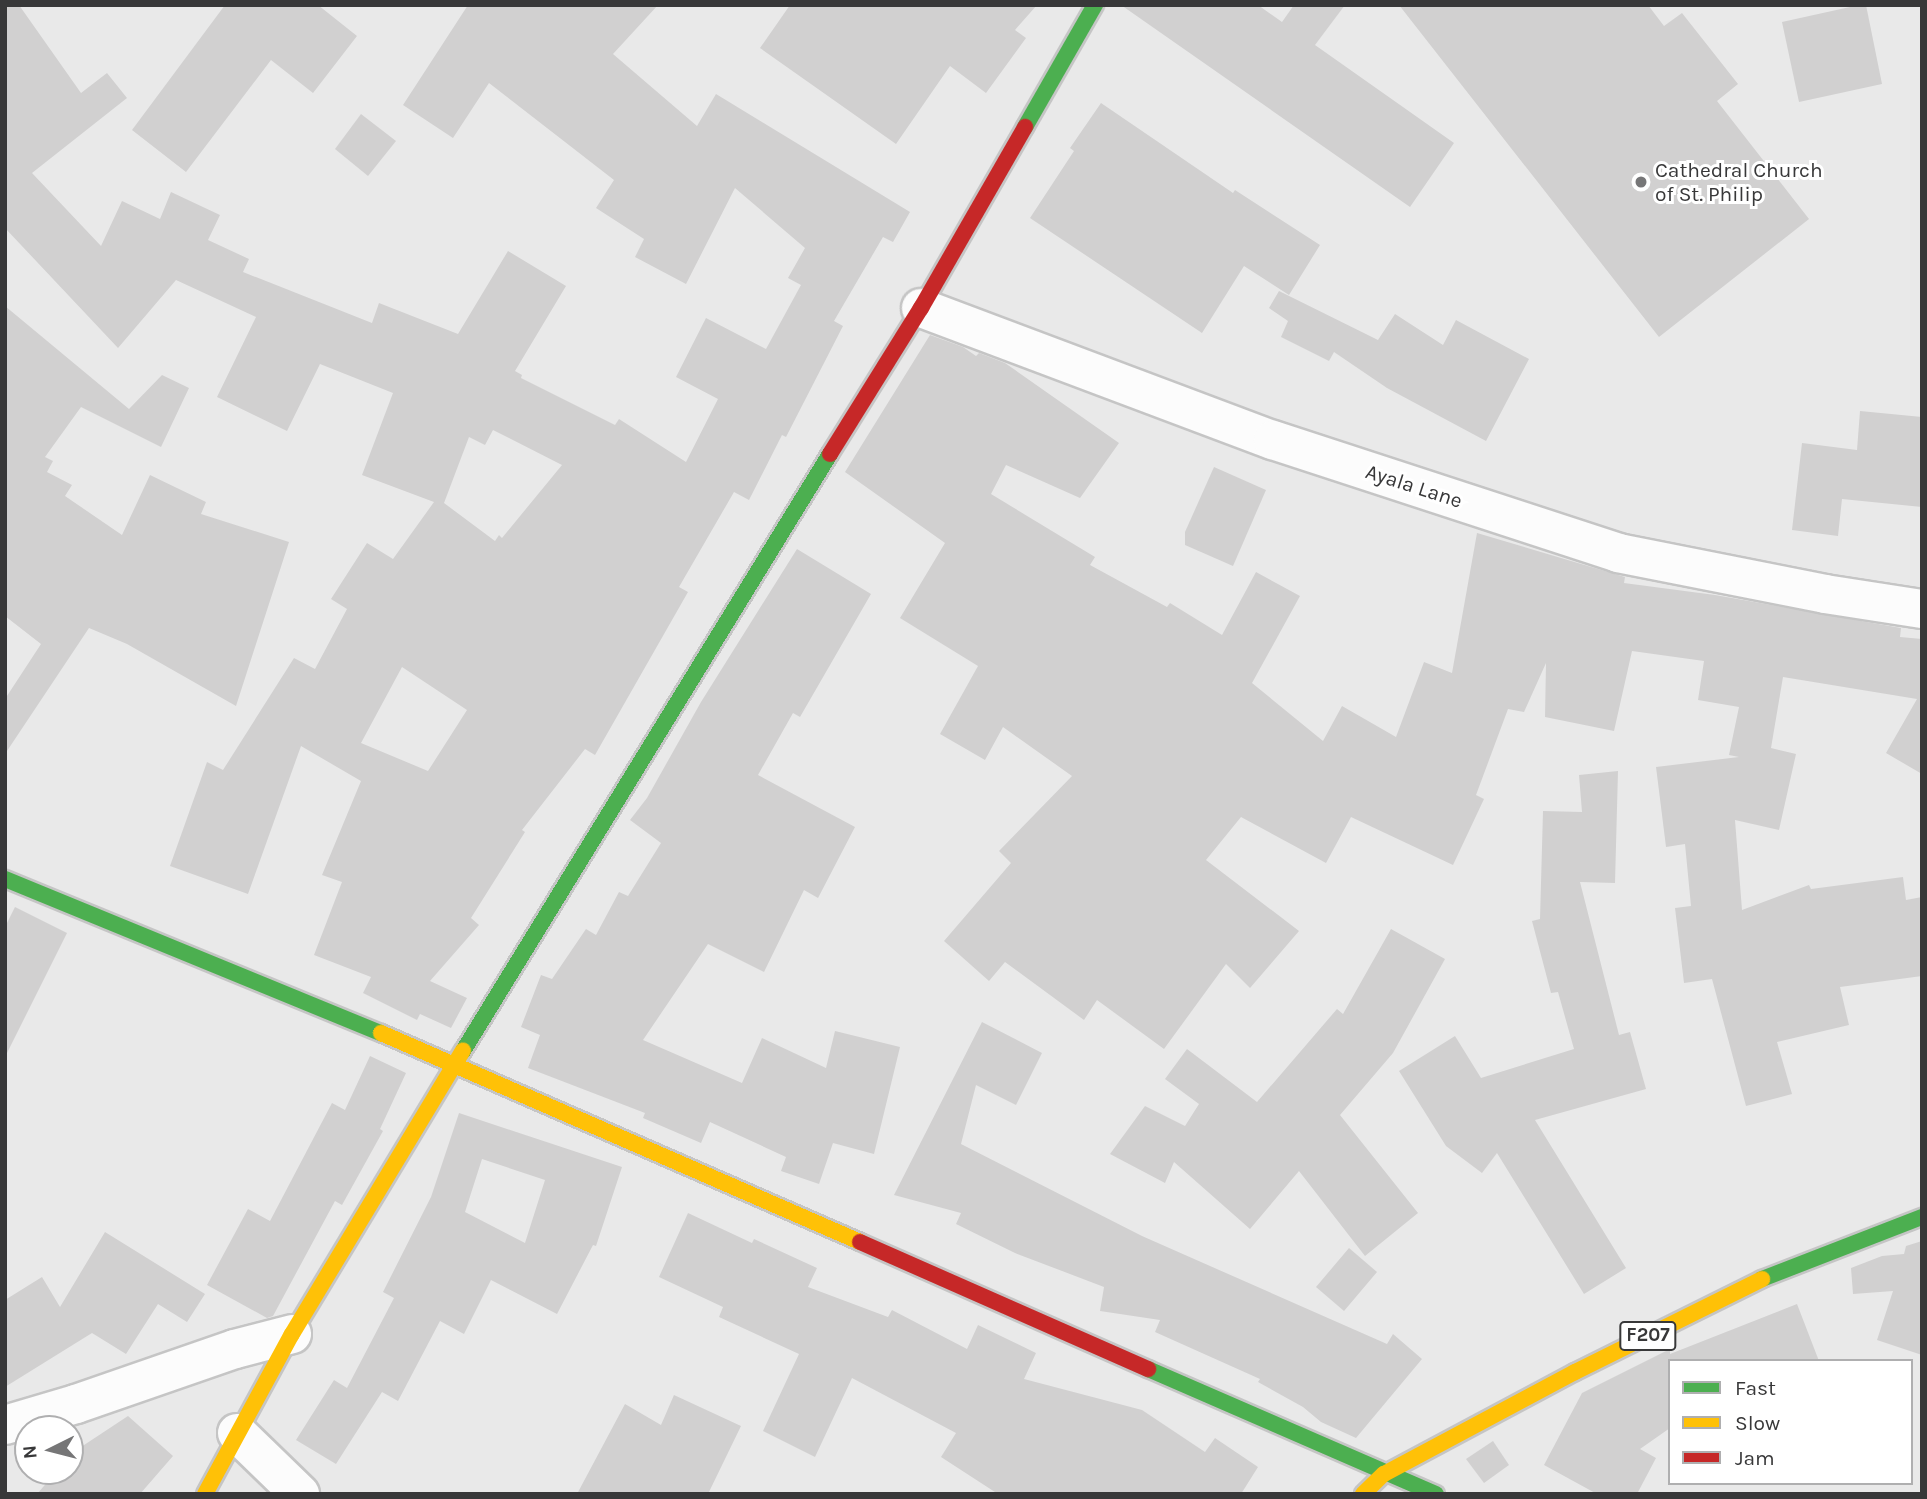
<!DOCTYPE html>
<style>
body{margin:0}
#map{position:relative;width:1927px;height:1499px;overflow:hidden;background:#e9e9e9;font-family:Karla,sans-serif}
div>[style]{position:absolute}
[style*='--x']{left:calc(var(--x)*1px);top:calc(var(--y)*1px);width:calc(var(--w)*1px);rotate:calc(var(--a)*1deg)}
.building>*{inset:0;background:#d1d0d0}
.roads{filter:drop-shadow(2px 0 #c5c5c5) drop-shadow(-2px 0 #c5c5c5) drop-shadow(0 2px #c5c5c5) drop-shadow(0 -2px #c5c5c5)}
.street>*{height:38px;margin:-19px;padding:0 19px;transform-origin:19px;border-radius:19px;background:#fcfcfc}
.fast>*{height:16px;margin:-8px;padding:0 8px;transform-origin:8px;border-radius:8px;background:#4caf50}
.slow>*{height:16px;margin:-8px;padding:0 8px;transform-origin:8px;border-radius:8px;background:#ffc107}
.jam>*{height:16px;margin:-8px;padding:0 8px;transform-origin:8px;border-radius:8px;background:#c62828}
.dots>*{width:19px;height:19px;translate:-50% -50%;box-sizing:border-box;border:4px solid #fff;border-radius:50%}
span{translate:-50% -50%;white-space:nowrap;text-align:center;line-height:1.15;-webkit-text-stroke:6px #fff;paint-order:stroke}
.shield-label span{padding:2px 5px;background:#fff;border:2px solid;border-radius:5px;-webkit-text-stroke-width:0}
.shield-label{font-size:19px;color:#383839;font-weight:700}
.poi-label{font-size:21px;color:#383839}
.left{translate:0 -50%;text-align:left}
.street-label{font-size:21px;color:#383839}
.frame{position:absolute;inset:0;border:7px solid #383839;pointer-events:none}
.legend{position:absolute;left:1668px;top:1359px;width:245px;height:126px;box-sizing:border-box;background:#fff;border:2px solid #afafb0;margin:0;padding:9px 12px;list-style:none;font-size:21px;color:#383839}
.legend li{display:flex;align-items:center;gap:14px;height:35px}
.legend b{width:35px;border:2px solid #afafb0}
.north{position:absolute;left:14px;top:1415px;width:70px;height:70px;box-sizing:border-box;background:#fff;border:2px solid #afafb0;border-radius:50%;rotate:264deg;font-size:19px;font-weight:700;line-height:28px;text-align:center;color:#383839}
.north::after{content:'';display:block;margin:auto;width:24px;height:32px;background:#767677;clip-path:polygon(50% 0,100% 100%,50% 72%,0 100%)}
</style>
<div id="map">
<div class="building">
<i style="clip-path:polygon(evenodd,5px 5px,19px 5px,81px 93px,107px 73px,127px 98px,32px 173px,101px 246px,122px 201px,160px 219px,171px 192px,220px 215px,208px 240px,249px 259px,243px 272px,372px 323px,379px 303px,458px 334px,508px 251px,566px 286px,515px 371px,522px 375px,521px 378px,615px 425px,619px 419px,686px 462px,718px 399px,676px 377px,706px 318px,766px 349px,801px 285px,788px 278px,805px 248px,735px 188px,686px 284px,635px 257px,644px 239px,596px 208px,614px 180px,489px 83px,453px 138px,403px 105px,468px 5px,658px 5px,613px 54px,697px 126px,716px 94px,910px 212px,893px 242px,883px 237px,834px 321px,843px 326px,786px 437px,782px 435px,749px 500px,734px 492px,679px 587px,688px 592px,595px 755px,585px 749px,522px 830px,525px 832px,471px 918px,479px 925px,430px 981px,467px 998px,451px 1028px,420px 1014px,417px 1020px,363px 993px,371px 977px,314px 955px,342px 882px,322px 875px,361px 781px,301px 746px,248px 894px,170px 866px,207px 762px,223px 770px,294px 658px,315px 669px,347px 609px,331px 599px,367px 543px,393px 559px,434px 502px,362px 475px,393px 393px,320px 364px,287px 431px,217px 397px,256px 317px,176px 280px,118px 348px,5px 228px,5px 5px,493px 430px,562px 465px,502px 538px,499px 535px,495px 541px,444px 503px,469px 437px,485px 445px,493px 430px,5px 5px,402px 667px,467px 710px,428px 771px,361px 743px,402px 667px)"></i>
<i style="clip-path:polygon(225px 5px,318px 5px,357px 36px,313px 93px,271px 60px,186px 172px,132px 130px)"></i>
<i style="clip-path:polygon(790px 5px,1037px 5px,1015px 30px,1026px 38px,986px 93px,950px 66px,896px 144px,760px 48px)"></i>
<i style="clip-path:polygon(1121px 5px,1258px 5px,1282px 22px,1294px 5px,1345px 5px,1315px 45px,1454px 143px,1410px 207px)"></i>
<i style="clip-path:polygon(1399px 5px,1648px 5px,1664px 26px,1682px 13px,1738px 84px,1717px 101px,1809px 219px,1659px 337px)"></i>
<i style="clip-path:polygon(1859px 5px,1866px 5px,1882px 84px,1799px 102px,1782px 22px)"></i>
<i style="clip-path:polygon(1101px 103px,1233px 193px,1235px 190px,1320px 245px,1289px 295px,1244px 266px,1202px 333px,1030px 218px,1074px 151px,1070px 148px)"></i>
<i style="clip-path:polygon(361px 114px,396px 141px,368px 176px,335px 149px)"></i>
<i style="clip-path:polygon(1279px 291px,1378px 340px,1395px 314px,1443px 345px,1456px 320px,1529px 359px,1486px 441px,1387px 388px,1334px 352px,1329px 361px,1281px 337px,1288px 321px,1269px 308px)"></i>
<i style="clip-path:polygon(5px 306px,129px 409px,162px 375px,189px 388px,161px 447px,81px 407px,45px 457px,53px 461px,47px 472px,72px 485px,65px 496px,122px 535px,150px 475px,206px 502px,201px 514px,289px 542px,236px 706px,127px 644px,89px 628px,5px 754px,5px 699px,41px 644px,5px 616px)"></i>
<i style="clip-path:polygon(930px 335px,963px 347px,976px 356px,979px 353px,1005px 363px,1119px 443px,1080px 498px,1006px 465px,991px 494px,1095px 557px,1090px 565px,1167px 607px,1170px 603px,1222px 635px,1256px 572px,1300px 596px,1252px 683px,1323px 741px,1342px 706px,1396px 737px,1424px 662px,1452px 673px,1477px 533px,1625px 577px,1624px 583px,1715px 595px,1901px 628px,1900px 637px,1922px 639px,1922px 774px,1886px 753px,1917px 699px,1783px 677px,1771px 748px,1796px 754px,1779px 830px,1735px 820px,1742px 910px,1809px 885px,1811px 889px,1903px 877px,1906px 900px,1922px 897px,1922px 976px,1840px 987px,1849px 1025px,1777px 1042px,1792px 1094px,1746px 1106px,1712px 979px,1684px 983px,1675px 908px,1691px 906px,1685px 844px,1666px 847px,1656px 767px,1739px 757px,1729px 755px,1739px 707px,1698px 700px,1704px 661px,1632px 651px,1614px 731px,1545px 717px,1546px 663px,1524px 712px,1508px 709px,1476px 795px,1484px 799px,1453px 865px,1351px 817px,1326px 863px,1241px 817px,1206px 860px,1299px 931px,1250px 988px,1226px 964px,1164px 1049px,1097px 1000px,1084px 1020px,1005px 962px,989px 981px,944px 941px,1011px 863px,999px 851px,1072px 776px,1003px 727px,985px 760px,940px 734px,978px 666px,900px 618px,945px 543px,845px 472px)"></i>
<i style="clip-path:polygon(1860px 411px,1922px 417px,1922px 507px,1842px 499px,1838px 536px,1792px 530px,1802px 443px,1857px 450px)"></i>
<i style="clip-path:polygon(1214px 467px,1266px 490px,1233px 566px,1185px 545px,1185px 532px)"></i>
<i style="clip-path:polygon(797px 549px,871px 594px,800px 717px,793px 713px,758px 775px,855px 827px,818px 898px,804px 890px,764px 972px,708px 944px,643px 1040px,742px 1083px,762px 1038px,826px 1068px,835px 1031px,900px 1047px,874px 1154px,833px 1143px,819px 1184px,781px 1171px,786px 1157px,710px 1122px,701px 1143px,643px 1118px,645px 1113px,528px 1068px,540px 1035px,521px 1027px,541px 975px,552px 979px,586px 929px,596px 935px,619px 892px,628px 896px,661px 843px,630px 820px,647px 798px,701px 702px)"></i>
<i style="clip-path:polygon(1618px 771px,1615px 883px,1580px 882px,1619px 1035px,1630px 1032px,1646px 1089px,1535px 1120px,1626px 1268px,1584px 1294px,1497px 1153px,1482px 1173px,1446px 1146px,1399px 1071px,1455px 1036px,1481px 1078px,1574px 1049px,1558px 992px,1551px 993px,1532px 921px,1540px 919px,1543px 811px,1582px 812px,1579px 775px)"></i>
<i style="clip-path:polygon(15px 907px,67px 933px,5px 1057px,5px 927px)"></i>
<i style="clip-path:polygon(1391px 929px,1445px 959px,1393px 1053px,1340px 1115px,1418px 1213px,1365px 1256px,1299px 1171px,1250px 1229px,1174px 1162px,1165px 1183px,1110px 1154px,1145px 1106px,1185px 1126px,1199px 1104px,1165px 1079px,1187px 1049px,1257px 1102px,1337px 1009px,1343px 1014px)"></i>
<i style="clip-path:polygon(982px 1022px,1042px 1053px,1016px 1105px,976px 1085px,961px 1144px,1142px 1236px,1387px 1344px,1393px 1334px,1422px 1359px,1356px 1438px,1321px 1422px,1303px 1407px,1258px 1382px,1260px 1379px,1155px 1332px,1160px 1320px,1100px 1311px,1104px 1287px,1015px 1253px,956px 1224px,961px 1213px,894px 1195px)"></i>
<i style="clip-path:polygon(370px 1056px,406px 1073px,380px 1129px,383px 1131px,342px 1205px,335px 1201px,273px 1316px,267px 1318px,207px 1285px,248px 1209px,270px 1221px,332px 1103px,345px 1110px)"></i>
<i style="clip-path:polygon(evenodd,459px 1113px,622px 1167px,596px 1246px,593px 1245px,557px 1314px,491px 1280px,464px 1334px,440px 1321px,398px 1401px,382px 1392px,336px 1464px,296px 1440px,334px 1380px,347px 1388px,394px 1298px,383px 1292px,431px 1197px,459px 1113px,482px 1159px,545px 1180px,525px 1243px,465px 1212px,482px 1159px)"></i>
<i style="clip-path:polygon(688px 1213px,752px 1243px,754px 1239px,817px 1268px,808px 1287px,888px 1317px,892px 1310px,967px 1349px,978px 1325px,1036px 1353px,1024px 1379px,1142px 1410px,1205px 1452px,1215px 1438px,1258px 1467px,1241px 1494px,998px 1494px,941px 1457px,956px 1433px,852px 1378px,815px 1457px,763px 1431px,799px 1354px,719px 1317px,723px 1307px,659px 1277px)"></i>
<i style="clip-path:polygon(105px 1232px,205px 1294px,187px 1322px,158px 1304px,126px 1354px,92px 1333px,5px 1387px,5px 1300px,42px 1277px,60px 1307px)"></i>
<i style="clip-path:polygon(1922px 1241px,1922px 1355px,1877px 1340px,1893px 1291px,1853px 1294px,1851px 1268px,1882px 1256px,1904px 1254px,1906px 1246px)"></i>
<i style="clip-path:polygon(1349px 1248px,1377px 1272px,1344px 1311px,1316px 1287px)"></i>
<i style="clip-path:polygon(1797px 1304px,1819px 1361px,1670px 1361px,1670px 1428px,1640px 1449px,1656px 1458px,1637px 1494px,1597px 1494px,1544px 1465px,1582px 1393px,1670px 1349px,1670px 1354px)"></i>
<i style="clip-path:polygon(674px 1395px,741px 1426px,708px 1494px,577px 1494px,625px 1404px,661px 1425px)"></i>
<i style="clip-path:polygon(128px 1416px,173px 1456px,140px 1494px,37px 1494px,57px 1471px,70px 1471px,70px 1457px,75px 1451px)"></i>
<i style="clip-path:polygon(1493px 1441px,1509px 1465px,1484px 1483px,1466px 1459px)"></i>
</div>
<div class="roads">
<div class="street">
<i style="--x:921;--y:308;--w:376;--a:20.6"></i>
<i style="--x:1273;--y:440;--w:363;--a:18.1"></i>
<i style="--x:1618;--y:553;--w:211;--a:11.2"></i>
<i style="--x:1825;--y:594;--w:98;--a:8.8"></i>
<i style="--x:5;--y:1425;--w:74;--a:-16.5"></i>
<i style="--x:76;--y:1404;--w:168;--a:-19.1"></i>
<i style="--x:235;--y:1349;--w:59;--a:-14.7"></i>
<i style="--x:237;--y:1433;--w:88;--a:44.1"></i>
</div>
<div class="fast">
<i style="--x:1025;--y:127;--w:141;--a:-60.2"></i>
<i style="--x:5;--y:879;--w:406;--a:22.3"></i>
<i style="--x:463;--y:1051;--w:701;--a:-58.42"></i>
<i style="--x:1762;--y:1279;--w:172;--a:-21.2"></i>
<i style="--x:1148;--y:1369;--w:314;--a:23.5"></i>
</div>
<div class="slow">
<i style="--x:381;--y:1033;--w:523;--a:23.57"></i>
<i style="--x:205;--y:1494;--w:182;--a:-61.5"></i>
<i style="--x:292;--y:1334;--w:331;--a:-58.9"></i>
<i style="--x:1363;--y:1494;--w:29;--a:-44"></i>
<i style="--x:1384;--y:1474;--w:217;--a:-28.1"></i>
<i style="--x:1575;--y:1372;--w:209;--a:-26.4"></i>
</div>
<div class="jam">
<i style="--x:830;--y:454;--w:172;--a:-58.1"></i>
<i style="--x:921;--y:308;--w:209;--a:-60.1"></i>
<i style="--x:860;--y:1242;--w:315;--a:23.8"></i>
</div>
</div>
<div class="dots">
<i style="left:1641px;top:182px;background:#767677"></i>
</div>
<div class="shield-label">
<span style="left:1648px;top:1336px">F207</span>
</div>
<div class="poi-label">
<span class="left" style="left:1655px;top:182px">Cathedral Church<br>of St. Philip</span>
</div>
<div class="street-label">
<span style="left:1414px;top:486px;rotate:18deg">Ayala Lane</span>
</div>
<div class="frame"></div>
<ul class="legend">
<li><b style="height:9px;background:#4caf50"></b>Fast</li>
<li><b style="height:9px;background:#ffc107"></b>Slow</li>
<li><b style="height:9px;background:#c62828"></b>Jam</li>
</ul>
<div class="north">N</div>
</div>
